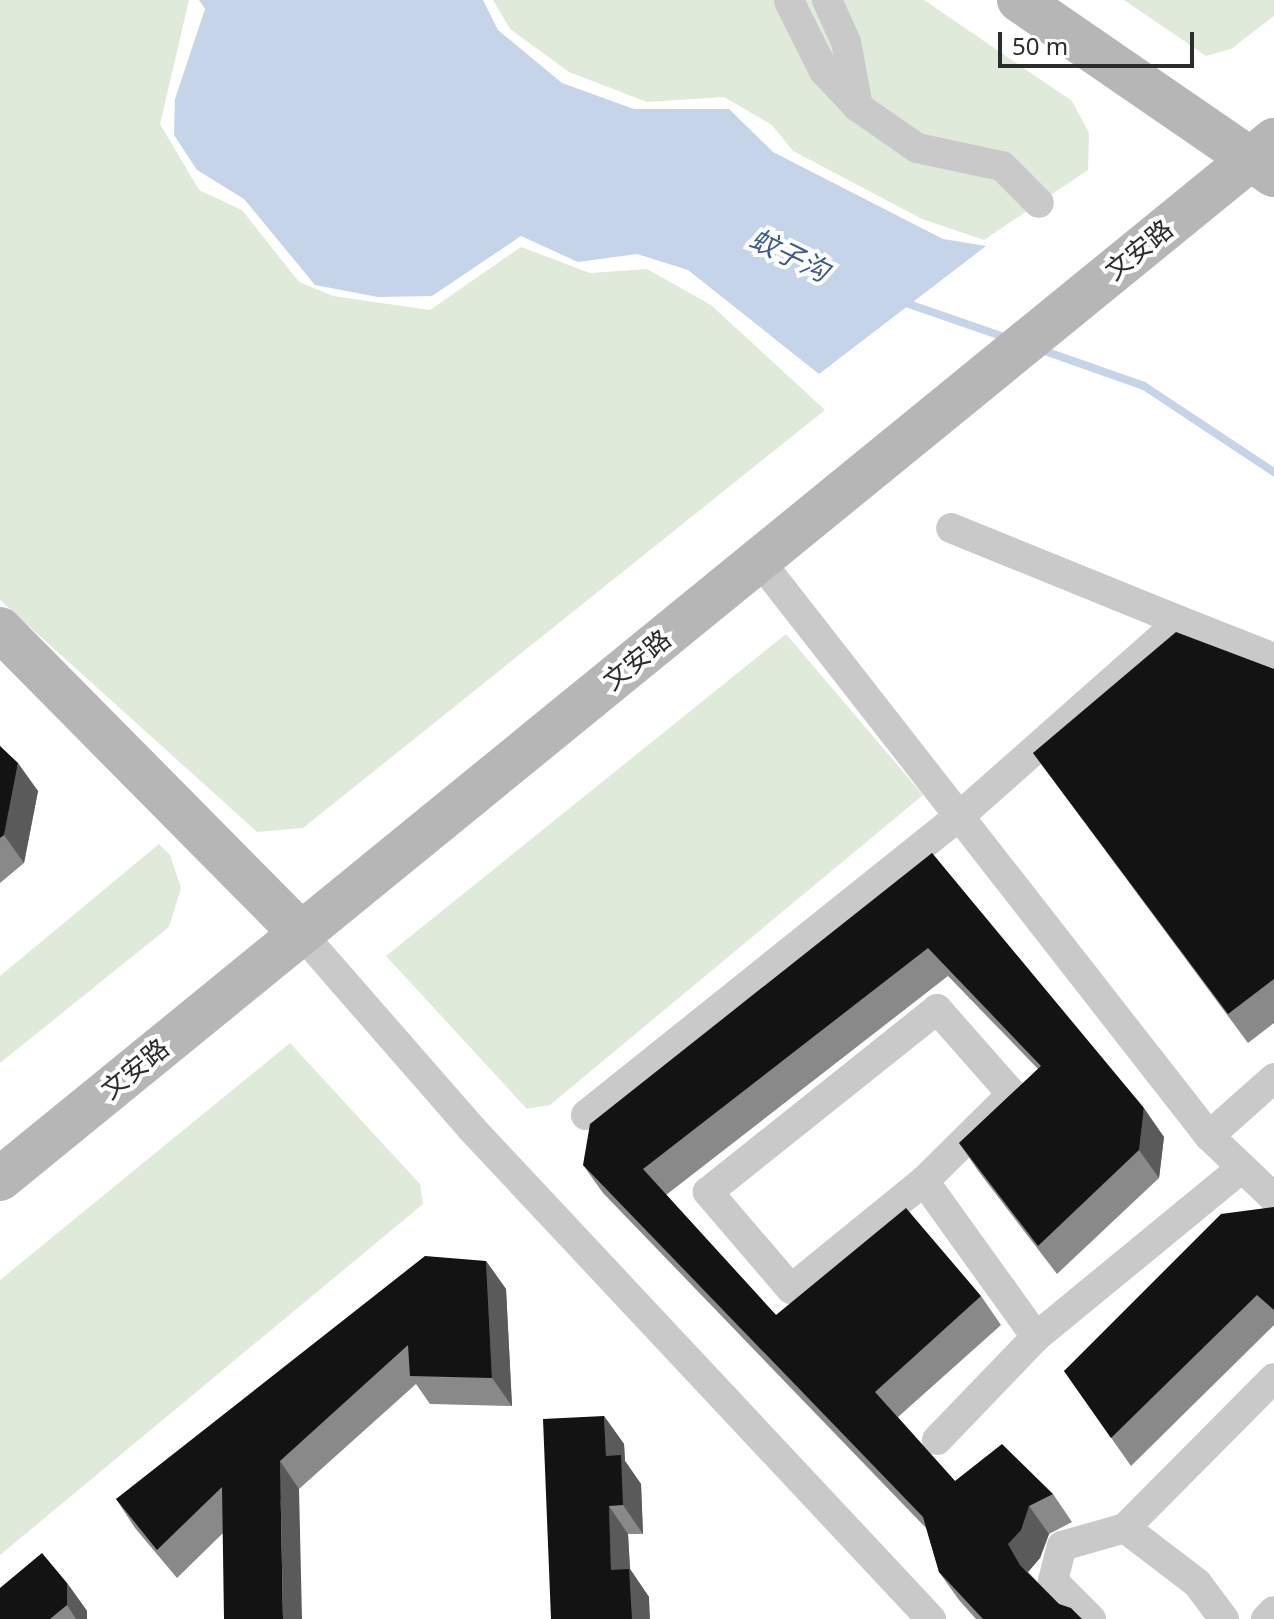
<!DOCTYPE html>
<meta charset="utf-8">
<style>
body{margin:0}
#map{position:relative;width:1274px;height:1619px;overflow:hidden;background:#fff;font-family:"Noto Sans","Noto Sans SC",sans-serif}
div>[style]{position:absolute}
[style*='--x']{left:calc(var(--x)*1px);top:calc(var(--y)*1px);width:calc(var(--w)*1px);rotate:calc(var(--a)*1deg)}
.green>*{inset:0;background:#dfeada}
.water>*{inset:0;background:#c6d4e9}
.stream>*{height:8px;margin:-4px;padding:0 4px;transform-origin:4px;border-radius:4px;background:#c6d4e9}
.street>*{height:30px;margin:-15px;padding:0 15px;transform-origin:15px;border-radius:15px;background:#c9c9c9}
.secondary>*{height:44px;margin:-22px;padding:0 22px;transform-origin:22px;border-radius:22px;background:#b6b6b6}
.wall>*{inset:0;background:#898989}
.shaded-wall>*{inset:0;background:#5a5a5a}
.building>*{inset:0;background:#131313}
span{translate:-50% -50%;white-space:nowrap;text-align:center;line-height:1.15;-webkit-text-stroke:8px #fff;paint-order:stroke}
.street-label{font-size:26px;color:#2c2c2c}
.water-label{font-size:28px;color:#3e5d8b;font-style:italic}
.scale{position:absolute;left:998px;top:32px;width:196px;height:36px;box-sizing:border-box;border:4px solid #2c2c2c;border-top:0;padding-left:10px;font-size:24px;line-height:28px;white-space:nowrap;color:#2c2c2c;-webkit-text-stroke:6px #fff;paint-order:stroke}
</style>
<div id="map">
<div class="green">
<i style="clip-path:polygon(0 0,189px 0,160px 124px,199px 190px,242px 210px,299px 282px,333px 296px,430px 310px,521px 247px,590px 273px,647px 269px,711px 305px,825px 410px,303px 828px,257px 832px,0 600px)"></i>
<i style="clip-path:polygon(493px 0,924px 0,1072px 101px,1089px 133px,1088px 170px,984px 240px,922px 219px,793px 151px,772px 125px,724px 97px,647px 102px,569px 72px,510px 29px)"></i>
<i style="clip-path:polygon(1124px 0,1274px 0,1274px 16px,1231px 49px,1206px 56px)"></i>
<i style="clip-path:polygon(786px 634px,923px 795px,550px 1105px,527px 1109px,386px 956px)"></i>
<i style="clip-path:polygon(159px 844px,170px 855px,181px 888px,169px 927px,0 1063px,0 976px)"></i>
<i style="clip-path:polygon(290px 1043px,420px 1184px,423px 1204px,0 1555px,0 1280px)"></i>
</div>
<div class="water">
<i style="clip-path:polygon(199px 0,483px 0,498px 30px,562px 83px,634px 109px,729px 109px,773px 152px,943px 239px,986px 246px,819px 374px,688px 270px,637px 254px,578px 262px,521px 236px,432px 296px,378px 297px,315px 285px,244px 199px,197px 170px,174px 135px,175px 99px,205px 9px)"></i>
</div>
<div class="stream">
<i style="--x:903;--y:302;--w:110;--a:19.1"></i>
<i style="--x:1039;--y:349;--w:111;--a:19.4"></i>
<i style="--x:1144;--y:386;--w:156;--a:33.5"></i>
</div>
<div class="street">
<i style="--x:827;--y:0;--w:46;--a:65.7"></i>
<i style="--x:846;--y:42;--w:66;--a:79.5"></i>
<i style="--x:858;--y:107;--w:72;--a:34.8"></i>
<i style="--x:917;--y:148;--w:87;--a:12"></i>
<i style="--x:1002;--y:166;--w:52;--a:45"></i>
<i style="--x:789;--y:1;--w:78;--a:63.4"></i>
<i style="--x:824;--y:71;--w:50;--a:46.6"></i>
<i style="--x:759;--y:560;--w:731;--a:52"></i>
<i style="--x:1209;--y:1136;--w:90;--a:43.6"></i>
<i style="--x:1180;--y:621;--w:101;--a:21.5"></i>
<i style="--x:301;--y:933;--w:259;--a:48.9"></i>
<i style="--x:471;--y:1128;--w:673;--a:46.87"></i>
<i style="--x:586;--y:1115;--w:482;--a:-38.7"></i>
<i style="--x:962;--y:814;--w:291;--a:-41.5"></i>
<i style="--x:1180;--y:621;--w:247;--a:-157.9"></i>
<i style="--x:1209;--y:1136;--w:87;--a:-41.7"></i>
<i style="--x:924;--y:1181;--w:171;--a:140.9"></i>
<i style="--x:791;--y:1289;--w:128;--a:-130.6"></i>
<i style="--x:708;--y:1192;--w:293;--a:-38.6"></i>
<i style="--x:937;--y:1009;--w:113;--a:48.6"></i>
<i style="--x:1012;--y:1094;--w:124;--a:135.3"></i>
<i style="--x:924;--y:1181;--w:192;--a:54.3"></i>
<i style="--x:1036;--y:1337;--w:266;--a:-39.4"></i>
<i style="--x:937;--y:1440;--w:143;--a:-46.1"></i>
<i style="--x:1091;--y:1619;--w:54;--a:-135"></i>
<i style="--x:1053;--y:1581;--w:36;--a:-76"></i>
<i style="--x:1062;--y:1546;--w:66;--a:-15.9"></i>
<i style="--x:1224;--y:1619;--w:45;--a:-126.9"></i>
<i style="--x:1197;--y:1583;--w:91;--a:-142.6"></i>
<i style="--x:1125;--y:1528;--w:211;--a:-45.2"></i>
<i style="--x:1266;--y:1619;--w:11;--a:-45"></i>
</div>
<div class="secondary">
<i style="--x:1019;--y:0;--w:309;--a:34.5"></i>
<i style="--x:0;--y:629;--w:428;--a:45.3"></i>
<i style="--x:0;--y:1179;--w:1644;--a:-39.2"></i>
</div>
<div class="wall">
<i style="clip-path:polygon(1274px 669px,1274px 1023px,1248px 1043px,1033px 753px)"></i>
<i style="clip-path:polygon(0 746px,38px 791px,24px 863px,0 883px)"></i>
<i style="clip-path:polygon(932px 853px,1164px 1137px,1159px 1178px,1057px 1274px,979px 1172px,959px 1143px,1038px 1069px,948px 976px,666px 1195px,776px 1315px,981px 1296px,1001px 1325px,898px 1417px,955px 1481px,1053px 1494px,1072px 1522px,1049px 1534px,1040px 1558px,1028px 1572px,1059px 1604px,1082px 1619px,976px 1619px,959px 1600px,939px 1572px,926px 1528px,603px 1193px,583px 1165px)"></i>
<i style="clip-path:polygon(1274px 1208px,1274px 1325px,1131px 1466px,1064px 1371px)"></i>
<i style="clip-path:polygon(486px 1261px,506px 1289px,512px 1406px,430px 1404px,416px 1384px,299px 1489px,222px 1534px,177px 1578px,135px 1528px,116px 1499px)"></i>
<i style="clip-path:polygon(604px 1416px,624px 1444px,625px 1461px,641px 1484px,643px 1534px,628px 1534px,630px 1569px,649px 1597px,551px 1619px)"></i>
<i style="clip-path:polygon(67px 1583px,87px 1611px,87px 1619px,0 1619px)"></i>
</div>
<div class="shaded-wall">
<i style="clip-path:polygon(18px 763px,38px 791px,24px 863px,4px 835px)"></i>
<i style="clip-path:polygon(1144px 1108px,1164px 1137px,1159px 1178px,1139px 1150px)"></i>
<i style="clip-path:polygon(486px 1261px,506px 1289px,512px 1406px,492px 1378px)"></i>
<i style="clip-path:polygon(604px 1416px,624px 1444px,625px 1461px,641px 1484px,643px 1534px,623px 1505px,606px 1456px)"></i>
<i style="clip-path:polygon(280px 1461px,299px 1489px,302px 1619px,283px 1619px)"></i>
<i style="clip-path:polygon(609px 1506px,628px 1534px,630px 1569px,649px 1597px,650px 1619px,632px 1619px,611px 1570px)"></i>
<i style="clip-path:polygon(1029px 1506px,1049px 1534px,1040px 1558px,1028px 1572px,1020px 1565px,1008px 1544px)"></i>
<i style="clip-path:polygon(67px 1583px,87px 1611px,87px 1619px,76px 1619px,67px 1605px)"></i>
</div>
<div class="building">
<i style="clip-path:polygon(1176px 632px,1274px 669px,1274px 979px,1228px 1014px,1033px 753px)"></i>
<i style="clip-path:polygon(0 746px,18px 763px,4px 835px,0 838px)"></i>
<i style="clip-path:polygon(932px 853px,1144px 1108px,1139px 1150px,1038px 1246px,959px 1143px,1041px 1066px,928px 948px,643px 1169px,776px 1315px,906px 1208px,981px 1296px,875px 1392px,955px 1481px,1002px 1444px,1053px 1494px,1029px 1506px,1021px 1530px,1008px 1544px,1020px 1565px,1059px 1604px,1071px 1608px,1082px 1619px,983px 1619px,939px 1572px,923px 1517px,583px 1165px,590px 1124px)"></i>
<i style="clip-path:polygon(1274px 1207px,1274px 1310px,1257px 1295px,1111px 1438px,1064px 1371px,1221px 1214px)"></i>
<i style="clip-path:polygon(425px 1256px,486px 1261px,492px 1378px,410px 1376px,408px 1345px,280px 1461px,283px 1619px,224px 1619px,222px 1487px,157px 1550px,116px 1499px)"></i>
<i style="clip-path:polygon(604px 1416px,606px 1456px,621px 1455px,623px 1505px,609px 1506px,611px 1570px,629px 1569px,632px 1619px,551px 1619px,543px 1419px)"></i>
<i style="clip-path:polygon(42px 1553px,67px 1583px,67px 1605px,50px 1619px,0 1619px,0 1588px)"></i>
</div>
<div class="street-label">
<span style="left:1139px;top:250px;rotate:-39deg">文安路</span>
<span style="left:637px;top:660px;rotate:-39deg">文安路</span>
<span style="left:135px;top:1069px;rotate:-39deg">文安路</span>
</div>
<div class="water-label">
<span style="left:790px;top:254px;rotate:26deg">蚊子沟</span>
</div>
<div class="scale">50 m</div>
</div>
